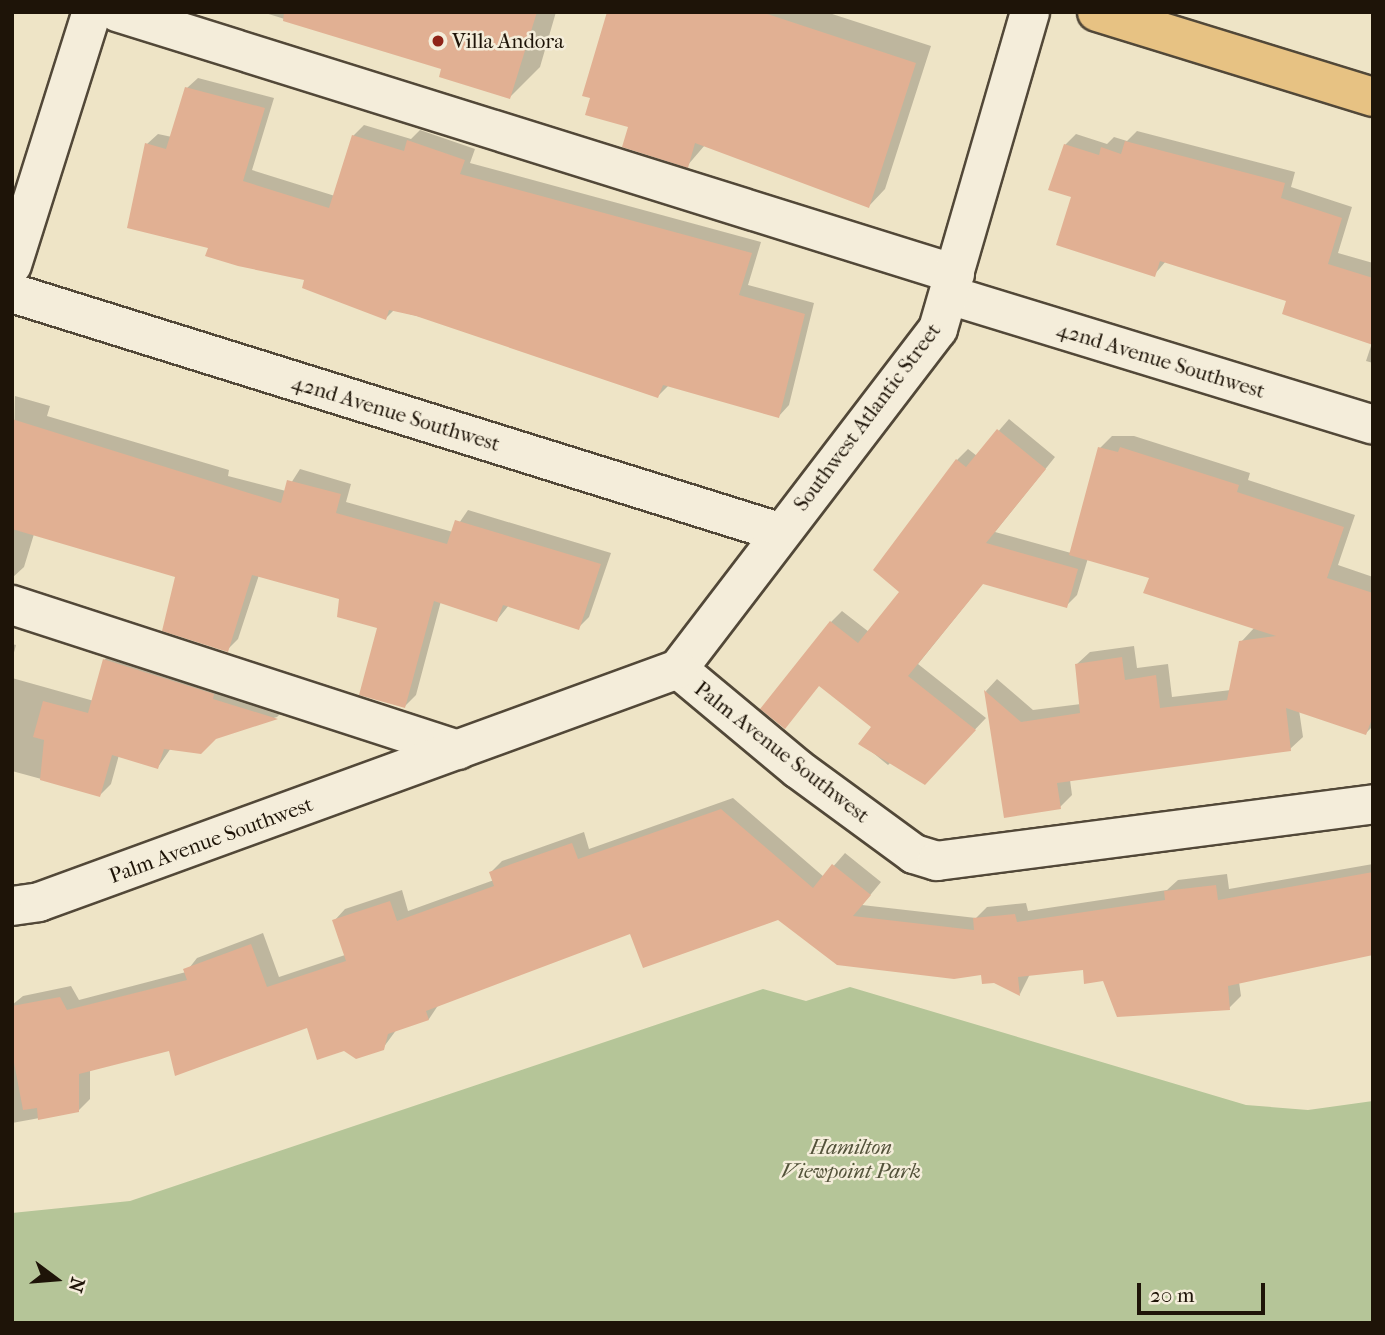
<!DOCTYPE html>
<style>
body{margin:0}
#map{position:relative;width:1385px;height:1335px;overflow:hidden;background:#eee4c6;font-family:"IM FELL French Canon",serif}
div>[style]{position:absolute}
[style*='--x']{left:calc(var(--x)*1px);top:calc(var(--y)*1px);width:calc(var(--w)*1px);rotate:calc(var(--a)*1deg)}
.green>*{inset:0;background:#b5c598}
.shadow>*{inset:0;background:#0003}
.building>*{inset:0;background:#e1b093}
.roads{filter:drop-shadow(2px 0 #524838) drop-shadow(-2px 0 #524838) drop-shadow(0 2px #524838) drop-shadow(0 -2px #524838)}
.minor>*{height:38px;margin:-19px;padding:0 19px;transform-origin:19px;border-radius:19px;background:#f4edda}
.major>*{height:38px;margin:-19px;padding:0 19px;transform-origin:19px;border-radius:19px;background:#e7c283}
.dots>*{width:19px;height:19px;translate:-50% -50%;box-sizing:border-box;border:4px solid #f4edda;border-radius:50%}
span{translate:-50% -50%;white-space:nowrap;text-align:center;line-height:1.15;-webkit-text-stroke:5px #f4edda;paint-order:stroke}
.poi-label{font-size:21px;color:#1e1408}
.left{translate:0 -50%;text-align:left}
.street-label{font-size:21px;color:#1e1408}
.park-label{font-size:21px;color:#53523a;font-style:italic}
.frame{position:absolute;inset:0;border:14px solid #1e1408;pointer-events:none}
.north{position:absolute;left:21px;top:1244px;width:70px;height:70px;-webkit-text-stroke:5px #f4edda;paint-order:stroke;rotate:106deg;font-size:19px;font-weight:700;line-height:28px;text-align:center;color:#1e1408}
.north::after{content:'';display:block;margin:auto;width:24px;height:32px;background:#1e1408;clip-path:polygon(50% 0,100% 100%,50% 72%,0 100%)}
.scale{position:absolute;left:1137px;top:1283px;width:128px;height:32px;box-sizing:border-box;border:4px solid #1e1408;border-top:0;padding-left:9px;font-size:21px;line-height:24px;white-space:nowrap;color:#1e1408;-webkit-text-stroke:5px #f4edda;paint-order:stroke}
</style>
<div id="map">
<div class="green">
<i style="clip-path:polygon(850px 987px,1246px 1105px,1308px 1110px,1373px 1101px,1373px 1323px,12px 1323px,12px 1213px,130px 1201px,763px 989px,806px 1001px)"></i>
</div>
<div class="shadow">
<i style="clip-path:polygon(262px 12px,556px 12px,540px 67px,510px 97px,443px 68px)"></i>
<i style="clip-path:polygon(608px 12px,826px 12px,931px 46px,885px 189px,869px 206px,705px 145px,687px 166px,630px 126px)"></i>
<i style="clip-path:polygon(198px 78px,274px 98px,252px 170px,335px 196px,353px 136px,364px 125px,411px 139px,420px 130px,475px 149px,470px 163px,761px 242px,748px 285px,814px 303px,789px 405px,779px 416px,669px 385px,658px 396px,494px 336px,394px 310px,386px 318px,306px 279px,210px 247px,147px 144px,158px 134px,172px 137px,187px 88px)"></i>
<i style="clip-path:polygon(1137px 131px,1295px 172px,1291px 187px,1352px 207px,1338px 253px,1373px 263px,1373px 363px,1366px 361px,1372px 343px,1288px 300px,1166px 261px,1154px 275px,1073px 196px,1065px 145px,1076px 134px,1107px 144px,1114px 137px,1127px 141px)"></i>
<i style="clip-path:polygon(15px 396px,50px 406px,47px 416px,229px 470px,228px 476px,286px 491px,300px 469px,351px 484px,346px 502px,453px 532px,468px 510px,611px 553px,589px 617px,578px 628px,509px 605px,497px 620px,441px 601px,416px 695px,405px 706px,379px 627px,341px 597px,259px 575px,238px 639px,227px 650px,177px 576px,34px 534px,24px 567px,12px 578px)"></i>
<i style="clip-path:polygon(1009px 419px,1055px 457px,995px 532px,1071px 553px,1100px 448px,1112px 436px,1134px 436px,1250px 473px,1248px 480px,1355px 515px,1338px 565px,1373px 577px,1373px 726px,1366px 733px,1299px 710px,1303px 737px,1290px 749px,1070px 780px,1072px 795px,1060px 807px,1006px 816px,986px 691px,997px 679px,1033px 710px,1081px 704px,1077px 664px,1090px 652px,1134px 646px,1137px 668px,1168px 664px,1172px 697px,1231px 690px,1241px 642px,1255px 627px,1151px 576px,1088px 558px,1077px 595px,1066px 606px,984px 582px,918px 664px,986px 718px,925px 782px,895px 758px,888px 765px,861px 743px,874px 727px,820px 684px,784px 727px,831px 622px,842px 611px,869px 632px,902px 592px,957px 460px,968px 449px,977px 456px)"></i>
<i style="clip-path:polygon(12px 644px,16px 645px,12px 660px)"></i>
<i style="clip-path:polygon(116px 648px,287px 707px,277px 717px,171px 748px,158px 767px,119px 755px,111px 784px,100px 795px,12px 771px,12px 678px,94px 701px,105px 659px)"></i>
<i style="clip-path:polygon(733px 798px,824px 877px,845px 853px,881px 882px,862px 905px,976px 918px,987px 907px,1026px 903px,1028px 911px,1167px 890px,1178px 880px,1227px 874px,1229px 889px,1373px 864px,1373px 952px,1239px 982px,1241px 996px,1229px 1008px,1104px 979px,1084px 968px,1030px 974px,1020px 994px,983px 973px,779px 918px,631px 932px,439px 1004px,429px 1019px,397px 1029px,383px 1048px,308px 1026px,170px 1049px,90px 1069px,90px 1099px,78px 1111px,12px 1123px,12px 1005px,23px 996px,71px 986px,79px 1000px,186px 972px,197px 958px,263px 933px,279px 977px,345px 955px,334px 921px,345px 909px,402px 890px,408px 911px,494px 880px,491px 872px,502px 861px,584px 832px,589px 849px)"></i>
</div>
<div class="building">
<i style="clip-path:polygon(284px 12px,537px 12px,510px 99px,439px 77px,441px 69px,283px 21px)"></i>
<i style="clip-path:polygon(607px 12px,761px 12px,916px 63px,869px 208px,695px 143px,688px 168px,622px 147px,628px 127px,585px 115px,590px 98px,582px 96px)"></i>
<i style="clip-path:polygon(185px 87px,265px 108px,243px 181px,329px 208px,352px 135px,404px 151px,407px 140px,465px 160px,460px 174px,752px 253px,739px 295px,805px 314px,779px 418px,663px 385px,658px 398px,416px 316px,389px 310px,386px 320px,302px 288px,304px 280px,238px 266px,205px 256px,208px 248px,127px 228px,145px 143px,166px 149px)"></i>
<i style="clip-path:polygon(1125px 141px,1285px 183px,1281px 198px,1342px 218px,1328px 264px,1373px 278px,1373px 345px,1282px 314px,1286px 301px,1160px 261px,1155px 277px,1056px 245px,1071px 197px,1048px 190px,1064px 144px,1099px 155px,1101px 147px,1121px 154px)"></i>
<i style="clip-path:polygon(12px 419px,281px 503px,287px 480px,341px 494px,336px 513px,447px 544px,455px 520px,601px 564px,579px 630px,503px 605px,497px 622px,434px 601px,405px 708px,359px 695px,377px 628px,337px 617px,339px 599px,252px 575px,228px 652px,162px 631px,175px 577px,12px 529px)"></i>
<i style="clip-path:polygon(997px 429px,1046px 469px,986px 543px,1078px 569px,1067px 608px,983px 584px,908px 676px,976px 730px,925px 785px,858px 744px,871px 727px,819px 686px,785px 729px,760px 709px,830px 621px,858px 643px,899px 592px,873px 570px,956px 459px,966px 467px)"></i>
<i style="clip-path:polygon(1098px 447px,1118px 452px,1120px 447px,1239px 485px,1237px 492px,1344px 527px,1327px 578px,1373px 593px,1373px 716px,1366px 735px,1286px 708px,1291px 751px,1057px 783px,1061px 809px,1004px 818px,984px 690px,1021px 722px,1080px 713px,1075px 664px,1122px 657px,1125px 680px,1156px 675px,1160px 708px,1227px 700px,1239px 641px,1276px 636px,1143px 593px,1149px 578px,1069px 555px)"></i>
<i style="clip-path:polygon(103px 659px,214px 694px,213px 699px,278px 719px,216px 739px,201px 754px,164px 749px,158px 769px,112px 755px,100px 797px,40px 780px,44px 740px,33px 737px,43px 701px,88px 713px)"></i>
<i style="clip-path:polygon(721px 809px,813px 888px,832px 864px,871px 895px,853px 916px,974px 930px,973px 918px,1015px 914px,1017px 922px,1165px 900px,1164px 891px,1216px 885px,1218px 900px,1373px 872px,1373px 955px,1228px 986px,1230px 1010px,1117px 1017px,1103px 981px,1084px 984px,1083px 970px,1018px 977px,1020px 996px,994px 983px,982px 984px,981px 975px,954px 979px,837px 965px,778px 920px,643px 968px,630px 934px,426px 1011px,429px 1020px,388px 1034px,384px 1050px,356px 1059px,344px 1051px,317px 1060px,307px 1028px,175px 1076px,169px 1051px,79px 1074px,79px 1112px,38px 1120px,37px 1108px,23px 1110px,12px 1052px,12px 1006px,60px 997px,67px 1010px,187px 980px,183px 969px,251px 944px,267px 987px,346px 961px,332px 920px,390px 901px,397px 921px,494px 886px,489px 872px,572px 843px,578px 859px)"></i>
</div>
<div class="roads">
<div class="minor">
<i style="--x:117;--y:12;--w:878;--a:17.36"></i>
<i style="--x:12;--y:265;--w:265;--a:-72.5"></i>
<i style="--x:12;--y:293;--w:803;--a:17.31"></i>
<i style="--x:949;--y:295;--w:443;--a:17"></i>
<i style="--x:12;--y:605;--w:469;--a:18"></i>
<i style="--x:678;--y:669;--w:156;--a:39.8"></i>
<i style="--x:798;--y:769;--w:144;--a:36.2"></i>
<i style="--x:914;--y:854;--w:24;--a:17"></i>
<i style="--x:937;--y:861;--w:440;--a:-7.4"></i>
<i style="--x:678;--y:669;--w:428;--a:-52.6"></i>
<i style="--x:938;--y:329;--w:330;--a:-73.8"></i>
<i style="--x:12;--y:906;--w:27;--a:-8"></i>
<i style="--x:39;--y:902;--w:680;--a:-20.03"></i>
</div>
<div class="major">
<i style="--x:1097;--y:12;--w:289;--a:17.1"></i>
</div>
</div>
<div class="dots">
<i style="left:438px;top:41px;background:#8f2418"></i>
</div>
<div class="poi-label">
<span class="left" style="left:452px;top:41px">Villa Andora</span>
</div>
<div class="street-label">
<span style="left:1161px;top:360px;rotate:17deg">42nd Avenue Southwest</span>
<span style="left:396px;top:413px;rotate:17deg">42nd Avenue Southwest</span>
<span style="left:867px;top:417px;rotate:-53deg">Southwest Atlantic Street</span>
<span style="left:782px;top:752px;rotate:38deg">Palm Avenue Southwest</span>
<span style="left:211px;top:840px;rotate:-20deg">Palm Avenue Southwest</span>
</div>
<div class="park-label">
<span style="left:851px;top:1159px">Hamilton<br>Viewpoint Park</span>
</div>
<div class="frame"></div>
<div class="north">N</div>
<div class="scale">20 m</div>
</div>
